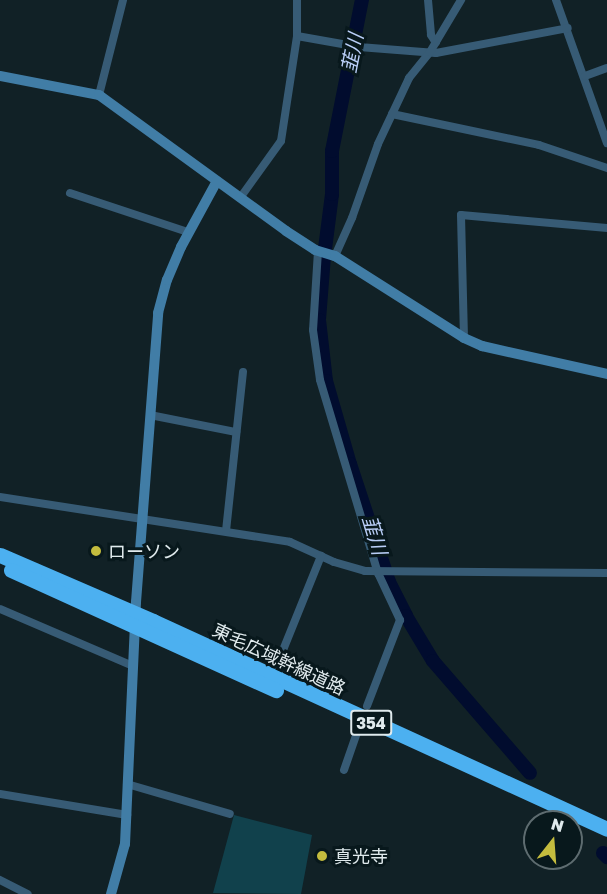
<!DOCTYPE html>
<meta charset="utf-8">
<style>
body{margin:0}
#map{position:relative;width:607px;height:894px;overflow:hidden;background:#112126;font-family:"Golos Text","Noto Sans JP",sans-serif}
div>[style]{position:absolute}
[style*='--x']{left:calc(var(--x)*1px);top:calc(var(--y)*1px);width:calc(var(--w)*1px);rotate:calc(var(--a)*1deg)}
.green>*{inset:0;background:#11414c}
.river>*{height:14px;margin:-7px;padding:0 7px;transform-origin:7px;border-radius:7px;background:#010c2e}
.street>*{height:8px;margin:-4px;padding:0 4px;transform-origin:4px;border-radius:4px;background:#375b75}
.secondary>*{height:10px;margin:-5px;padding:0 5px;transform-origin:5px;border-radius:5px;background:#417da6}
.highway>*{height:15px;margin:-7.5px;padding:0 7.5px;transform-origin:7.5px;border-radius:7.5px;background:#4cb0f0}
.dots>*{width:16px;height:16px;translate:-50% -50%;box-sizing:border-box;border:3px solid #08181c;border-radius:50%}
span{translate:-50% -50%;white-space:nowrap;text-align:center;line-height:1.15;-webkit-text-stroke:6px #08181c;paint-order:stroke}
.shield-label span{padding:2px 4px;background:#08181c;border:2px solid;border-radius:4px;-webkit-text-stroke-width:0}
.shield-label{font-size:16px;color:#e0eaed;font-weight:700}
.poi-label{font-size:18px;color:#e0eaed}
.left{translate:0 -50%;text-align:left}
.street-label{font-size:18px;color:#e0eaed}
.water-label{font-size:20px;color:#b9cef7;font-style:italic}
.north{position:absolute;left:523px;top:810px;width:60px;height:60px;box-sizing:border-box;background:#08181c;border:2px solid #5e6c70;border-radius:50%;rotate:17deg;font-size:16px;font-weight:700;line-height:24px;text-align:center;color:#e0eaed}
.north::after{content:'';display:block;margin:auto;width:21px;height:27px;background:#c4bc3e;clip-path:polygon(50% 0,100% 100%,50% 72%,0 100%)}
</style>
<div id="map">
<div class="green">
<i style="clip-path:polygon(234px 815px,312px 835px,301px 894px,213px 893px)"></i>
</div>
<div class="river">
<i style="--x:325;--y:249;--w:55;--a:-82.7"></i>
<i style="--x:332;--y:194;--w:43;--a:-90"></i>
<i style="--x:332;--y:151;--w:154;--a:-78.8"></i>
<i style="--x:324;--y:256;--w:64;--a:94.5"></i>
<i style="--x:319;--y:320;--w:61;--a:83.5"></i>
<i style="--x:326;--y:381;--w:86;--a:73.9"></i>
<i style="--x:350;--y:464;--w:124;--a:71.7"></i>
<i style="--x:389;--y:582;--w:38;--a:63"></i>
<i style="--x:406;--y:616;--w:52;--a:59"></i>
<i style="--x:433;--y:661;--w:148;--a:49.1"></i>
<i style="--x:603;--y:853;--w:6;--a:45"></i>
</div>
<div class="street">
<i style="--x:428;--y:0;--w:35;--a:85"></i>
<i style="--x:431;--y:35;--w:9;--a:58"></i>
<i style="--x:556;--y:0;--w:152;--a:70.4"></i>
<i style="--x:297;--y:36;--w:63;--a:10.1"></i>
<i style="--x:359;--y:47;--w:77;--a:4.5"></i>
<i style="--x:436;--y:53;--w:134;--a:-10.7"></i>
<i style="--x:585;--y:76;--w:23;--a:-20"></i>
<i style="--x:99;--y:95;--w:98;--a:-75.8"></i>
<i style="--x:392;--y:114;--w:150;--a:11.9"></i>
<i style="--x:539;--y:145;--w:72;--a:18.7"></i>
<i style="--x:70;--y:193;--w:124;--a:18.3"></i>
<i style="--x:240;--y:198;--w:70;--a:-54.3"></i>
<i style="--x:281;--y:141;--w:106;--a:-81.3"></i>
<i style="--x:297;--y:36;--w:36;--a:-90"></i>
<i style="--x:318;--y:251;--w:79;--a:93.6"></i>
<i style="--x:313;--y:330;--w:50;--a:82"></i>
<i style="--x:320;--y:380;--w:202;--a:73.3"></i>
<i style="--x:378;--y:573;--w:52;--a:64.9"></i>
<i style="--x:400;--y:620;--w:92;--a:111"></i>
<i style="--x:335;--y:256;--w:42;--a:-65.9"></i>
<i style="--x:352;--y:218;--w:78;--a:-70.6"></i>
<i style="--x:378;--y:144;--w:73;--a:-64.8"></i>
<i style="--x:409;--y:78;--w:33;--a:-51"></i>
<i style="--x:430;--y:52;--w:61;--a:-59.2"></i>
<i style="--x:464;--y:338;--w:123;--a:-91.4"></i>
<i style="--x:461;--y:215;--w:147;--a:5.1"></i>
<i style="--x:150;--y:415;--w:88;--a:11.2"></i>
<i style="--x:0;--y:497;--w:293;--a:8.8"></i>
<i style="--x:290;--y:542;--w:48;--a:24.4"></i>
<i style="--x:334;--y:562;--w:32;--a:16"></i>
<i style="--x:365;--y:571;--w:242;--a:0.5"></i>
<i style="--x:226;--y:531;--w:160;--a:-83.9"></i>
<i style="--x:0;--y:609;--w:145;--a:23.2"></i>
<i style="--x:277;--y:665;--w:118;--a:-68"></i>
<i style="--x:344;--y:770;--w:46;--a:-70.8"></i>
<i style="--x:127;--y:784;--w:107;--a:16.2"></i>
<i style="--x:0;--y:794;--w:129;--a:9.4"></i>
<i style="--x:0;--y:880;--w:31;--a:27"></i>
</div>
<div class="secondary">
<i style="--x:0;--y:76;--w:101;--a:10.9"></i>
<i style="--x:99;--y:95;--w:231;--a:36"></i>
<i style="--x:286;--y:231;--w:35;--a:33"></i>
<i style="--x:315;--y:250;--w:21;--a:17"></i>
<i style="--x:335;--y:256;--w:153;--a:32.4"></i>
<i style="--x:464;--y:338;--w:20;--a:24"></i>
<i style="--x:482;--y:346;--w:128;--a:12.6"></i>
<i style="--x:111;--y:894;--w:52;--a:-74.4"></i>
<i style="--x:125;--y:844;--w:242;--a:-87.4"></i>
<i style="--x:136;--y:602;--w:290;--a:-85.6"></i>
<i style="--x:158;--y:313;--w:34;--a:-75"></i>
<i style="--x:167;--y:280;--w:36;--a:-67"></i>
<i style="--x:181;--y:247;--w:75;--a:-61.4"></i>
</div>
<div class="highway">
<i style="--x:0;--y:555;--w:167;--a:23.3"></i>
<i style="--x:153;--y:621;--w:499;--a:24.6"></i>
<i style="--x:11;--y:570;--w:291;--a:24.4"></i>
</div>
<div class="dots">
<i style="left:96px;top:551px;background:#c4bc3e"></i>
<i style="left:322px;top:856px;background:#c4bc3e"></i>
</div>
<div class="shield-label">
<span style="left:371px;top:723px">354</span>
</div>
<div class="poi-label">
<span class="left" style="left:108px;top:551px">ローソン</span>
<span class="left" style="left:334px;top:856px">真光寺</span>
</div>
<div class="street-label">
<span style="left:279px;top:659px;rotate:25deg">東毛広域幹線道路</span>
</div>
<div class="water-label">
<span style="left:352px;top:53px;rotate:-79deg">韮川</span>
<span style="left:375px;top:535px;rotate:73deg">韮川</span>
</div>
<div class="north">N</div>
</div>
